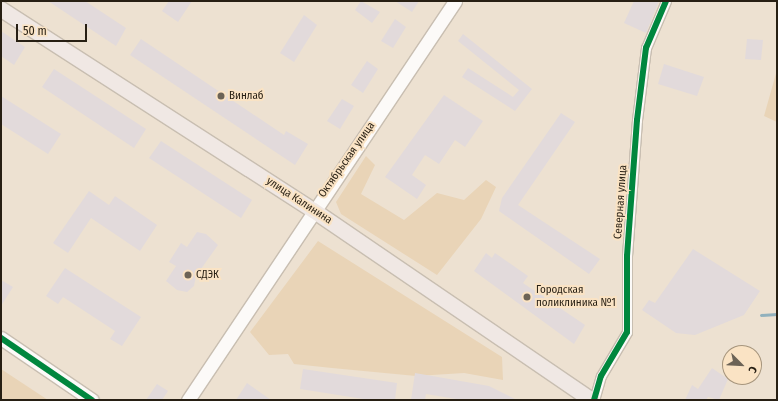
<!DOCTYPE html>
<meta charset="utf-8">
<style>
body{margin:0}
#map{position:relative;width:778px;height:401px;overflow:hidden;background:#ede1d1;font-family:"Fira Sans Condensed",sans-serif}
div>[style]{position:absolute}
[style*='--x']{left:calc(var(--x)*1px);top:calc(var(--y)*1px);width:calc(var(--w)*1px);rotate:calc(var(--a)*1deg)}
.green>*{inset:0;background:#e9d4b7}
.stream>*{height:3px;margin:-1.5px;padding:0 1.5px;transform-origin:1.5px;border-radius:1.5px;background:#91b1bd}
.building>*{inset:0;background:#e2dadb}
.roads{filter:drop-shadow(1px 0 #c8beb1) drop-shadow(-1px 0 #c8beb1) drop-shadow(0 1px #c8beb1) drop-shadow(0 -1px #c8beb1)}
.street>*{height:9px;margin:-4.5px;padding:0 4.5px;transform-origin:4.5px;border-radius:4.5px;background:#fcfaf8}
.secondary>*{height:13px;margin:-6.5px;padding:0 6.5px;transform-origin:6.5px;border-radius:6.5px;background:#fcfaf8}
.primary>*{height:15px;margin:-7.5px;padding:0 7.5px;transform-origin:7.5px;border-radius:7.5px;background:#f0e8e4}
.cycleway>*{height:6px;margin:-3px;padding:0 3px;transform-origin:3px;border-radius:3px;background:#00873e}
.dots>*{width:11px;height:11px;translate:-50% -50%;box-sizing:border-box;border:2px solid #fae3c4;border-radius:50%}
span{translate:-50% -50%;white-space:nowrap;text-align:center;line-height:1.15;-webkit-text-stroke:4px #fae3c4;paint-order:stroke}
.poi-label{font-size:11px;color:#271f13}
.left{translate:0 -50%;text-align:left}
.street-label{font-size:11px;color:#271f13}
.frame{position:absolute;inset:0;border:2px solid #271f13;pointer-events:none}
.north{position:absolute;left:722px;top:345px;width:40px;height:40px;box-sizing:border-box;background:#fae3c4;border:1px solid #a6957d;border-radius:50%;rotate:114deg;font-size:11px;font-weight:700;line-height:16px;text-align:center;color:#271f13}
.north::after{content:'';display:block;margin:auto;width:14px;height:18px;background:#6c6356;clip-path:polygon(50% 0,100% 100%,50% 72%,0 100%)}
.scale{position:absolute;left:16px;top:24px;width:71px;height:18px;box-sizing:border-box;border:2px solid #271f13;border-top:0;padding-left:5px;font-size:12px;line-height:14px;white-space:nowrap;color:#271f13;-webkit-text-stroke:3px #fae3c4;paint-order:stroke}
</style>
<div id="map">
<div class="green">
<i style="clip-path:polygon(777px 70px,777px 122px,764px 116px)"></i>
<i style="clip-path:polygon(366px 156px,375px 165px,361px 194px,404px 220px,437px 193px,464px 200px,486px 180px,496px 187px,481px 219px,437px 275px,341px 214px,336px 202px)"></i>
<i style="clip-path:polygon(318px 241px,502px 357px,503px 380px,464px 373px,416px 376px,332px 368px,294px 364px,288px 354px,269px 355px,250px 332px)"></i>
<i style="clip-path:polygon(1px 369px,48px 400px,1px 400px)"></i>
</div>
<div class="stream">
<i style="--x:761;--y:315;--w:16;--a:-4"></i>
</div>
<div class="building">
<i style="clip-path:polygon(48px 1px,85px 1px,126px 28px,116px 46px)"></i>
<i style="clip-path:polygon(169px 1px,192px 1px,178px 22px,162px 11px)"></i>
<i style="clip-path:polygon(361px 1px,380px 12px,372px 23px,355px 10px)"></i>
<i style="clip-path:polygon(395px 1px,419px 1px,412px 12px)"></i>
<i style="clip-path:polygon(634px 1px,659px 1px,646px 33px,624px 23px)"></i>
<i style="clip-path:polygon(304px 15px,317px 25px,294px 62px,280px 53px)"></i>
<i style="clip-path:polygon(395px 19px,406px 27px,393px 48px,381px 41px)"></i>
<i style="clip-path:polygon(1px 31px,25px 47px,14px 65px,1px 56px)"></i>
<i style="clip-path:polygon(463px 34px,532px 89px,515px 111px,462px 77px,468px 68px,513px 97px,519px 90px,458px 41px)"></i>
<i style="clip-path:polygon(141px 39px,284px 135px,286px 131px,308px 144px,295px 165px,130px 55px)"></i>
<i style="clip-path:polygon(747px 39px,763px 40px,761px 60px,745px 59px)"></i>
<i style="clip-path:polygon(367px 61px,378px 69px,363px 93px,351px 85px)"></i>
<i style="clip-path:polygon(664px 64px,704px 77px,697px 96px,658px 84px)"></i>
<i style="clip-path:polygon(54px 69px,146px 129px,134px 148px,42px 87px)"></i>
<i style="clip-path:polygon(444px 95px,483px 121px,465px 147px,455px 140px,439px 164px,425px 155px,412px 175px,426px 185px,417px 199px,385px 177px)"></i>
<i style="clip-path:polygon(1px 96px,61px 134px,48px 154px,1px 124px)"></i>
<i style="clip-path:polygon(342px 99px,354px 106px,340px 129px,327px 121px)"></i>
<i style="clip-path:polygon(561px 113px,575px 122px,518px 205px,600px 259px,589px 274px,499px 211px,502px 198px)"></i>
<i style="clip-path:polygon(161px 141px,252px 200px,241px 218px,149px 158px)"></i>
<i style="clip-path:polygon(89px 191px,109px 205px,115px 196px,157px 225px,140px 251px,91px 218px,68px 253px,53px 243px)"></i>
<i style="clip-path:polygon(197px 232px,206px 234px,218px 245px,196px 276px,194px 286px,187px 292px,177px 290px,166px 281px,176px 266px,169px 262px,181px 243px,187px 247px)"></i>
<i style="clip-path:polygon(693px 249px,760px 291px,744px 315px,695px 335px,676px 333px,642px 310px,649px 300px,655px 303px)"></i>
<i style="clip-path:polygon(486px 253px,492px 258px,495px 253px,528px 276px,523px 283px,585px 325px,574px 344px,474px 271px)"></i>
<i style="clip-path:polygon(65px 268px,141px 317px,122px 346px,110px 339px,115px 331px,63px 297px,58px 304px,46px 296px)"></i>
<i style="clip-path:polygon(1px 280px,13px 287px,1px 306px)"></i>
<i style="clip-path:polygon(712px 368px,728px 379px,719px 400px,708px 397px,706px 400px,685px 400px,692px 385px,698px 389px)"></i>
<i style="clip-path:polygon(303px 369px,397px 383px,395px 400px,370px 400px,300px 389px)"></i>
<i style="clip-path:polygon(415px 373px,489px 386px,517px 400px,462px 400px,426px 394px,425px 400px,411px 400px)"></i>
<i style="clip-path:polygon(247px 383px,271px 400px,236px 400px)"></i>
<i style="clip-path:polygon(157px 384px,168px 391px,162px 400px,146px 400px)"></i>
</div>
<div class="roads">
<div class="street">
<i style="--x:594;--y:400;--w:25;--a:-74"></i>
<i style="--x:601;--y:376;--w:51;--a:-59.4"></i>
<i style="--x:627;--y:332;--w:76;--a:-90"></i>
<i style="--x:627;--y:256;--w:136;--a:-85.8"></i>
<i style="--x:637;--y:120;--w:73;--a:-82.9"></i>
<i style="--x:646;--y:48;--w:51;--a:-66.9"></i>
</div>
<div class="secondary">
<i style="--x:1;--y:338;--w:110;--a:34.3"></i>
<i style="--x:188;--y:400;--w:480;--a:-56.2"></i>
</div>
<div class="primary">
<i style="--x:1;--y:9;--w:371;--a:32.8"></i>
<i style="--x:313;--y:210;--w:338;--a:34.3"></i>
</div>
</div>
<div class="cycleway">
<i style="--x:1;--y:338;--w:110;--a:34.3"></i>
<i style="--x:594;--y:400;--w:25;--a:-74"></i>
<i style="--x:601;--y:376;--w:51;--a:-59.4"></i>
<i style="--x:627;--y:332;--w:76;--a:-90"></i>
<i style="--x:627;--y:256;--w:136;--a:-85.8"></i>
<i style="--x:637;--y:120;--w:73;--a:-82.9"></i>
<i style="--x:646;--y:48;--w:51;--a:-66.9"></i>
</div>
<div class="dots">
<i style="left:221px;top:96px;background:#6c6356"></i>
<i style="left:188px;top:275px;background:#6c6356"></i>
<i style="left:527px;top:297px;background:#6c6356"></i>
</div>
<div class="poi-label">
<span class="left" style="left:229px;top:96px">Винлаб</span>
<span class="left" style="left:196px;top:275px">СДЭК</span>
<span class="left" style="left:536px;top:297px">Городская<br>поликлиника №1</span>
</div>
<div class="street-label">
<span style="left:347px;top:160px;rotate:-55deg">Октябрьская улица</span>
<span style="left:299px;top:201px;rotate:33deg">улица Калинина</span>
<span style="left:621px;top:202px;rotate:-86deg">Северная улица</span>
</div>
<div class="frame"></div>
<div class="north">С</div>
<div class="scale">50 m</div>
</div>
